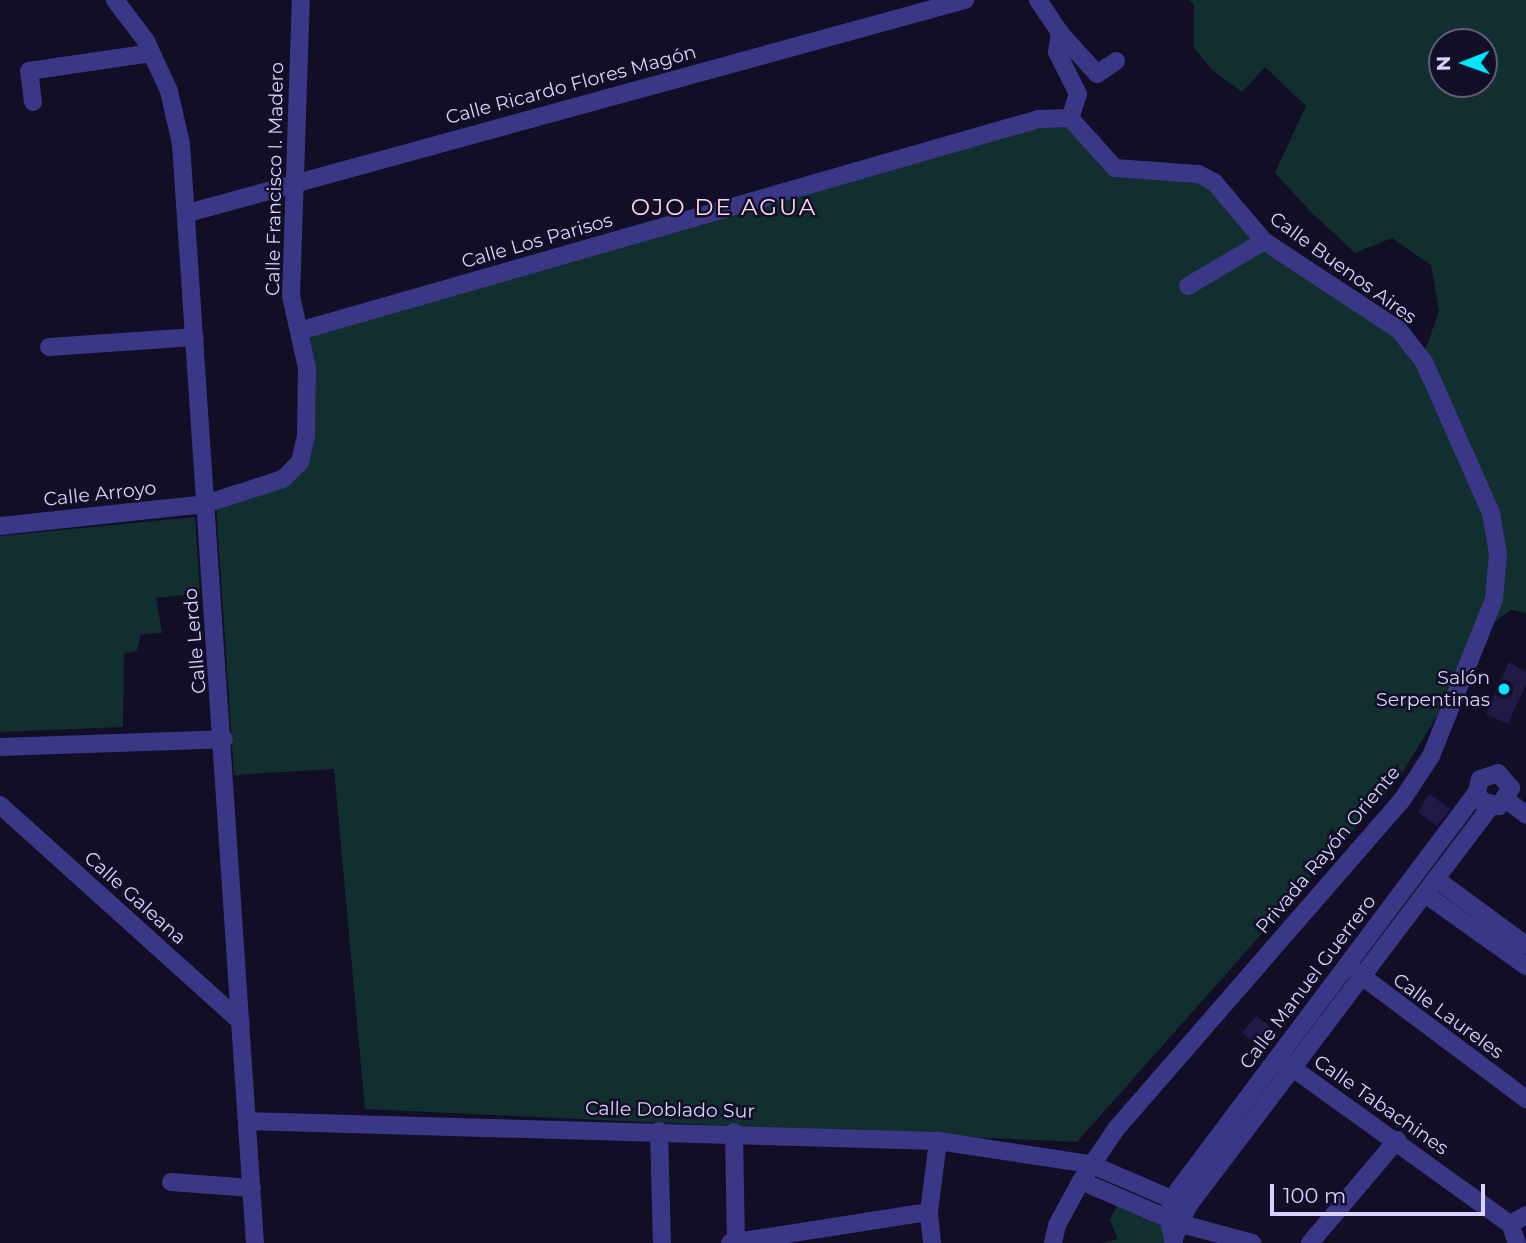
<!DOCTYPE html>
<meta charset="utf-8">
<style>
body{margin:0}
#map{position:relative;width:1526px;height:1243px;overflow:hidden;background:#120e25;font-family:Montserrat,sans-serif}
div>[style]{position:absolute}
[style*='--x']{left:calc(var(--x)*1px);top:calc(var(--y)*1px);width:calc(var(--w)*1px);rotate:calc(var(--a)*1deg)}
.green>*{inset:0;background:#112f2e}
.building>*{inset:0;background:#221947}
.minor>*{height:18px;margin:-9px;padding:0 9px;transform-origin:9px;border-radius:9px;background:#3a3786}
.dots>*{width:19px;height:19px;translate:-50% -50%;box-sizing:border-box;border:4px solid #120e25;border-radius:50%}
span{translate:-50% -50%;white-space:nowrap;text-align:center;line-height:1.15;-webkit-text-stroke:5px #120e25;paint-order:stroke}
.street-label{font-size:19px;color:#d7d2ff}
.poi-label{font-size:19px;color:#d7d2ff}
.right{translate:-100% -50%;text-align:right}
.quarter-label{font-size:23px;color:#ffd4f0;letter-spacing:2px}
.north{position:absolute;left:1428px;top:28px;width:70px;height:70px;box-sizing:border-box;background:#120e25;border:2px solid #615c7c;border-radius:50%;rotate:269deg;font-size:19px;font-weight:700;line-height:28px;text-align:center;color:#d7d2ff}
.north::after{content:'';display:block;margin:auto;width:24px;height:32px;background:#00e5fd;clip-path:polygon(50% 0,100% 100%,50% 72%,0 100%)}
.scale{position:absolute;left:1270px;top:1184px;width:215px;height:32px;box-sizing:border-box;border:4px solid #d7d2ff;border-top:0;padding-left:9px;font-size:21px;line-height:24px;white-space:nowrap;color:#d7d2ff;-webkit-text-stroke:5px #120e25;paint-order:stroke}
</style>
<div id="map">
<div class="green">
<i style="clip-path:polygon(evenodd,1189px 0,1526px 0,1526px 613px,1511px 610px,1493px 623px,1398px 780px,1077px 1142px,365px 1109px,334px 769px,234px 775px,216px 504px,280px 482px,309px 430px,298px 333px,1037px 123px,1065px 122px,1120px 167px,1198px 175px,1259px 238px,1396px 329px,1421px 362px,1439px 311px,1431px 265px,1392px 238px,1355px 253px,1310px 211px,1275px 173px,1306px 106px,1265px 67px,1242px 92px,1211px 69px,1194px 48px,1194px 5px,1189px 0,1442px 42px,1484px 42px,1484px 84px,1442px 84px,1442px 42px)"></i>
<i style="clip-path:polygon(195px 517px,200px 593px,156px 598px,162px 633px,141px 634px,137px 651px,124px 653px,123px 727px,0 732px,0 536px)"></i>
<i style="clip-path:polygon(1118px 1203px,1161px 1221px,1167px 1243px,1102px 1243px,1118px 1239px,1110px 1220px)"></i>
</div>
<div class="building">
<i style="clip-path:polygon(1509px 662px,1526px 672px,1526px 684px,1508px 724px,1486px 714px)"></i>
<i style="clip-path:polygon(1429px 794px,1450px 809px,1437px 826px,1418px 812px)"></i>
<i style="clip-path:polygon(1256px 1016px,1275px 1030px,1269px 1043px,1263px 1038px,1258px 1045px,1242px 1033px)"></i>
</div>
<div class="minor">
<i style="--x:115;--y:0;--w:51;--a:52.9"></i>
<i style="--x:146;--y:41;--w:55;--a:65.3"></i>
<i style="--x:169;--y:91;--w:54;--a:77.2"></i>
<i style="--x:181;--y:144;--w:1101;--a:86.15"></i>
<i style="--x:1038;--y:0;--w:40;--a:56"></i>
<i style="--x:1060;--y:33;--w:19;--a:99"></i>
<i style="--x:1057;--y:52;--w:47;--a:63.4"></i>
<i style="--x:1078;--y:94;--w:25;--a:108"></i>
<i style="--x:1060;--y:33;--w:55;--a:47.9"></i>
<i style="--x:1097;--y:74;--w:23;--a:-34"></i>
<i style="--x:33;--y:102;--w:31;--a:-97"></i>
<i style="--x:29;--y:71;--w:123;--a:-8.4"></i>
<i style="--x:188;--y:213;--w:806;--a:-15.33"></i>
<i style="--x:1188;--y:286;--w:88;--a:-30.6"></i>
<i style="--x:299;--y:331;--w:770;--a:-15.99"></i>
<i style="--x:1039;--y:119;--w:31;--a:-2"></i>
<i style="--x:49;--y:347;--w:146;--a:-3.9"></i>
<i style="--x:0;--y:526;--w:206;--a:-6.1"></i>
<i style="--x:205;--y:504;--w:82;--a:-17.8"></i>
<i style="--x:283;--y:479;--w:24;--a:-45"></i>
<i style="--x:300;--y:462;--w:27;--a:-77"></i>
<i style="--x:306;--y:436;--w:68;--a:-89.2"></i>
<i style="--x:307;--y:368;--w:74;--a:-102.5"></i>
<i style="--x:291;--y:296;--w:296;--a:-88.1"></i>
<i style="--x:0;--y:747;--w:224;--a:-2"></i>
<i style="--x:1507;--y:800;--w:24;--a:38"></i>
<i style="--x:0;--y:805;--w:324;--a:42"></i>
<i style="--x:1436;--y:879;--w:112;--a:36.3"></i>
<i style="--x:1425;--y:894;--w:124;--a:35.5"></i>
<i style="--x:1355;--y:971;--w:214;--a:36.8"></i>
<i style="--x:1287;--y:1064;--w:274;--a:35.7"></i>
<i style="--x:1510;--y:1224;--w:20;--a:70"></i>
<i style="--x:247;--y:1121;--w:691;--a:1.66"></i>
<i style="--x:938;--y:1141;--w:154;--a:8.6"></i>
<i style="--x:1090;--y:1164;--w:107;--a:23.2"></i>
<i style="--x:659;--y:1131;--w:112;--a:88.5"></i>
<i style="--x:734;--y:1132;--w:111;--a:89"></i>
<i style="--x:1081;--y:1181;--w:106;--a:23.4"></i>
<i style="--x:1178;--y:1223;--w:77;--a:15.1"></i>
<i style="--x:171;--y:1182;--w:81;--a:4.2"></i>
<i style="--x:1510;--y:1224;--w:18;--a:-29"></i>
<i style="--x:1173;--y:1240;--w:37;--a:-66"></i>
<i style="--x:1188;--y:1206;--w:502;--a:-52.86"></i>
<i style="--x:730;--y:1243;--w:201;--a:-8.9"></i>
<i style="--x:932;--y:1243;--w:31;--a:-96"></i>
<i style="--x:929;--y:1212;--w:72;--a:-82.8"></i>
<i style="--x:1053;--y:1243;--w:18;--a:-77"></i>
<i style="--x:1057;--y:1225;--w:50;--a:-61.4"></i>
<i style="--x:1081;--y:1181;--w:63;--a:-56.1"></i>
<i style="--x:1116;--y:1129;--w:436;--a:-49"></i>
<i style="--x:1402;--y:800;--w:53;--a:-56.6"></i>
<i style="--x:1431;--y:756;--w:169;--a:-68.1"></i>
<i style="--x:1494;--y:599;--w:45;--a:-84.9"></i>
<i style="--x:1498;--y:554;--w:42;--a:-99.7"></i>
<i style="--x:1491;--y:513;--w:165;--a:-113.9"></i>
<i style="--x:1424;--y:362;--w:41;--a:-128"></i>
<i style="--x:1399;--y:330;--w:162;--a:-146.6"></i>
<i style="--x:1264;--y:241;--w:77;--a:-130.3"></i>
<i style="--x:1214;--y:182;--w:18;--a:-153"></i>
<i style="--x:1198;--y:174;--w:83;--a:-175.9"></i>
<i style="--x:1115;--y:168;--w:67;--a:-132"></i>
<i style="--x:1174;--y:1243;--w:27;--a:-103"></i>
<i style="--x:1168;--y:1217;--w:21;--a:-76"></i>
<i style="--x:1173;--y:1197;--w:506;--a:-53.11"></i>
<i style="--x:1477;--y:792;--w:13;--a:-77"></i>
<i style="--x:1480;--y:779;--w:19;--a:-18"></i>
<i style="--x:1498;--y:773;--w:20;--a:49"></i>
<i style="--x:1511;--y:788;--w:22;--a:124"></i>
<i style="--x:1499;--y:806;--w:19;--a:-164"></i>
<i style="--x:1481;--y:801;--w:10;--a:-114"></i>
<i style="--x:1310;--y:1243;--w:135;--a:-49.8"></i>
</div>
<div class="dots">
<i style="left:1504px;top:689px;background:#00e5fd"></i>
</div>
<div class="street-label">
<span style="left:571px;top:85px;rotate:-15deg">Calle Ricardo Flores Magón</span>
<span style="left:275px;top:179px;rotate:-89deg">Calle Francisco I. Madero</span>
<span style="left:537px;top:241px;rotate:-16deg">Calle Los Parisos</span>
<span style="left:1343px;top:268px;rotate:36deg">Calle Buenos Aires</span>
<span style="left:100px;top:494px;rotate:-6deg">Calle Arroyo</span>
<span style="left:195px;top:641px;rotate:-95deg">Calle Lerdo</span>
<span style="left:1328px;top:850px;rotate:-50deg">Privada Rayón Oriente</span>
<span style="left:135px;top:898px;rotate:42deg">Calle Galeana</span>
<span style="left:1308px;top:982px;rotate:-53deg">Calle Manuel Guerrero</span>
<span style="left:1448px;top:1016px;rotate:36deg">Calle Laureles</span>
<span style="left:1381px;top:1105px;rotate:35deg">Calle Tabachines</span>
<span style="left:670px;top:1110px;rotate:1deg">Calle Doblado Sur</span>
</div>
<div class="poi-label">
<span class="right" style="left:1490px;top:689px">Salón<br>Serpentinas</span>
</div>
<div class="quarter-label">
<span style="left:724px;top:207px">OJO DE AGUA</span>
</div>
<div class="north">N</div>
<div class="scale">100 m</div>
</div>
